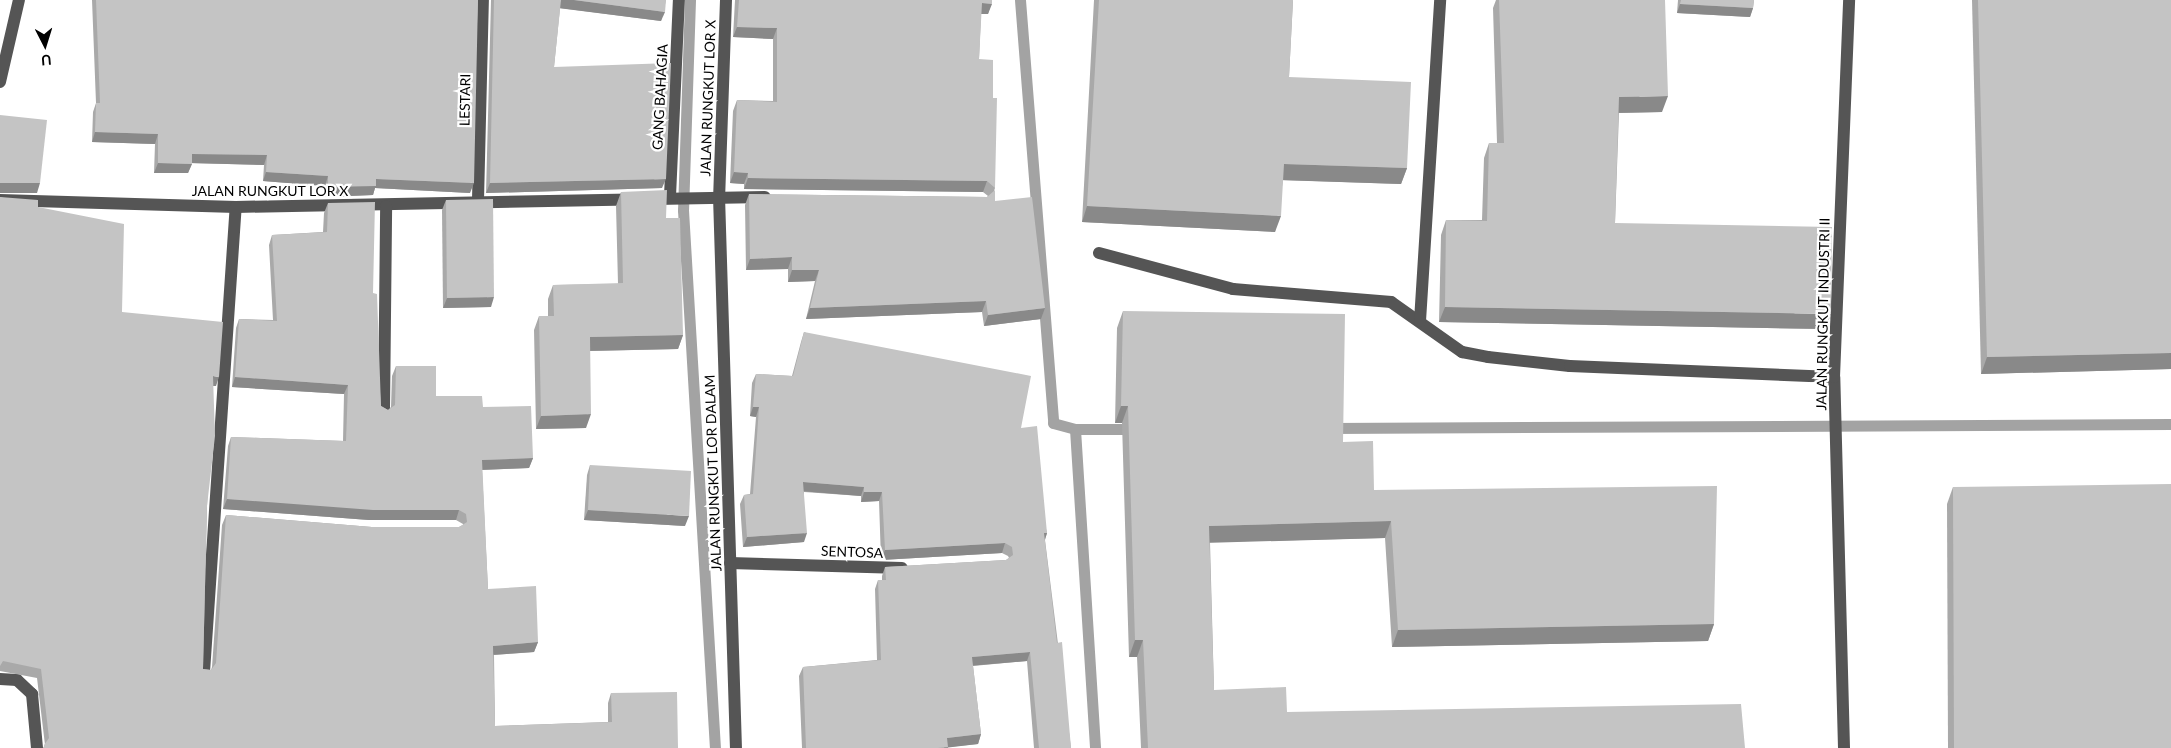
<!DOCTYPE html>
<style>
body{margin:0}
#map{position:relative;width:2171px;height:748px;overflow:hidden;background:#fff;font-family:Lato,sans-serif}
div>[style]{position:absolute}
[style*='--x']{left:calc(var(--x)*1px);top:calc(var(--y)*1px);width:calc(var(--w)*1px);rotate:calc(var(--a)*1deg)}
.stream>*{height:11px;margin:-5.5px;padding:0 5.5px;transform-origin:5.5px;border-radius:5.5px;background:#a3a3a3}
.minor>*{height:12px;margin:-6px;padding:0 6px;transform-origin:6px;border-radius:6px;background:#555}
.wall>*{inset:0;background:#a9a9a9}
.shaded-wall>*{inset:0;background:#898989}
.building>*{inset:0;background:#c4c4c4}
span{translate:-50% -50%;white-space:nowrap;text-align:center;line-height:1.15;-webkit-text-stroke:4.5px #fff;paint-order:stroke}
.street-label{font-size:14px;color:#000}
.north{position:absolute;left:20px;top:20px;width:50px;height:50px;-webkit-text-stroke:4px #fff;paint-order:stroke;rotate:175deg;font-size:14px;font-weight:700;line-height:20px;text-align:center;color:#000}
.north::after{content:'';display:block;margin:auto;width:18px;height:22px;background:#000;clip-path:polygon(50% 0,100% 100%,50% 72%,0 100%)}
</style>
<div id="map">
<div class="stream">
<i style="--x:690;--y:0;--w:210;--a:91.9"></i>
<i style="--x:683;--y:210;--w:539;--a:86.6"></i>
<i style="--x:1020;--y:0;--w:424;--a:85.5"></i>
<i style="--x:1053;--y:423;--w:23;--a:15"></i>
<i style="--x:1075;--y:429;--w:61;--a:0"></i>
<i style="--x:1329;--y:428;--w:842;--a:-0.27"></i>
<i style="--x:1075;--y:429;--w:320;--a:86.4"></i>
</div>
<div class="minor">
<i style="--x:726;--y:0;--w:196;--a:92"></i>
<i style="--x:719;--y:196;--w:552;--a:88.24"></i>
<i style="--x:0;--y:82;--w:84;--a:-77"></i>
<i style="--x:670;--y:196;--w:196;--a:-87.4"></i>
<i style="--x:0;--y:200;--w:236;--a:1.7"></i>
<i style="--x:236;--y:207;--w:529;--a:-1.08"></i>
<i style="--x:478;--y:200;--w:200;--a:-88.6"></i>
<i style="--x:1099;--y:253;--w:139;--a:15"></i>
<i style="--x:1233;--y:289;--w:159;--a:4.7"></i>
<i style="--x:1391;--y:302;--w:87;--a:35.2"></i>
<i style="--x:1462;--y:352;--w:26;--a:11"></i>
<i style="--x:1488;--y:357;--w:82;--a:6.3"></i>
<i style="--x:1570;--y:366;--w:264;--a:2.4"></i>
<i style="--x:1420;--y:321;--w:322;--a:-86.4"></i>
<i style="--x:384;--y:411;--w:205;--a:-89.4"></i>
<i style="--x:730;--y:563;--w:172;--a:1.7"></i>
<i style="--x:204;--y:672;--w:466;--a:-86.1"></i>
<i style="--x:0;--y:679;--w:17;--a:3"></i>
<i style="--x:17;--y:680;--w:21;--a:43"></i>
<i style="--x:32;--y:694;--w:54;--a:84.7"></i>
<i style="--x:1844;--y:748;--w:371;--a:-91.5"></i>
<i style="--x:1834;--y:377;--w:377;--a:-87.7"></i>
</div>
<div class="wall">
<i style="clip-path:polygon(92px 0,478px 0,470px 193px,375px 188px,373px 195px,325px 197px,325px 186px,263px 181px,264px 165px,192px 163px,188px 173px,154px 173px,155px 144px,92px 142px,93px 112px,96px 103px)"></i>
<i style="clip-path:polygon(491px 0,666px 0,661px 21px,560px 8px,554px 67px,662px 188px,486px 193px)"></i>
<i style="clip-path:polygon(735px 0,992px 0,988px 14px,981px 14px,979px 59px,993px 98px,995px 188px,994px 191px,995px 201px,1045px 308px,1041px 319px,984px 326px,982px 312px,806px 319px,815px 281px,788px 282px,788px 269px,746px 270px,745px 205px,749px 194px,987px 197px,988px 196px,983px 192px,744px 189px,744px 184px,730px 183px,733px 111px,737px 100px,773px 101px,773px 39px,733px 37px)"></i>
<i style="clip-path:polygon(1094px 0,1293px 0,1289px 77px,1407px 168px,1401px 184px,1283px 180px,1275px 232px,1082px 222px)"></i>
<i style="clip-path:polygon(1496px 0,1499px 0,1662px 112px,1619px 113px,1615px 223px,1825px 329px,1439px 322px,1441px 235px,1446px 220px,1482px 220px,1484px 158px,1489px 143px,1497px 143px,1493px 8px)"></i>
<i style="clip-path:polygon(1678px 0,1754px 0,1753px 8px,1750px 17px,1677px 13px)"></i>
<i style="clip-path:polygon(1972px 0,2171px 0,2171px 369px,1981px 374px)"></i>
<i style="clip-path:polygon(621px 192px,666px 218px,683px 335px,678px 349px,590px 351px,586px 428px,536px 429px,534px 330px,539px 316px,548px 316px,548px 299px,553px 285px,618px 284px,616px 206px)"></i>
<i style="clip-path:polygon(0 197px,38px 207px,122px 312px,216px 386px,213px 386px,207px 506px,203px 669px,211px 670px,212px 667px,222px 525px,226px 515px,372px 527px,459px 527px,463px 525px,463px 524px,456px 520px,369px 520px,223px 509px,228px 446px,231px 437px,343px 441px,344px 394px,232px 387px,236px 328px,239px 319px,273px 320px,269px 245px,272px 235px,323px 232px,324px 213px,328px 203px,373px 293px,381px 406px,388px 410px,391px 407px,392px 376px,396px 366px,436px 396px,483px 407px,533px 458px,529px 468px,482px 470px,488px 589px,538px 642px,534px 652px,494px 655px,495px 726px,608px 722px,608px 703px,611px 693px,678px 748px,43px 748px,45px 745px,37px 678px,0 671px)"></i>
<i style="clip-path:polygon(446px 200px,491px 307px,443px 308px,442px 210px)"></i>
<i style="clip-path:polygon(1123px 311px,1343px 442px,1374px 490px,1714px 624px,1708px 641px,1392px 647px,1385px 538px,1210px 542px,1214px 690px,1287px 712px,1745px 748px,1141px 748px,1137px 657px,1129px 657px,1122px 423px,1115px 423px,1117px 328px)"></i>
<i style="clip-path:polygon(804px 332px,1021px 428px,1047px 533px,1045px 540px,1071px 748px,1034px 748px,1027px 661px,973px 666px,981px 734px,978px 744px,948px 747px,948px 748px,802px 748px,799px 676px,803px 667px,877px 660px,875px 589px,878px 580px,882px 580px,882px 576px,885px 567px,1006px 560px,1009px 558px,1008px 556px,1002px 553px,881px 560px,879px 501px,861px 502px,861px 496px,804px 492px,804px 542px,743px 547px,740px 504px,744px 495px,750px 494px,756px 417px,750px 416px,752px 383px,756px 374px,792px 376px,801px 342px)"></i>
<i style="clip-path:polygon(590px 465px,685px 526px,584px 520px,587px 475px)"></i>
<i style="clip-path:polygon(1953px 487px,2171px 748px,1948px 748px,1947px 504px)"></i>
</div>
<div class="shaded-wall">
<i style="clip-path:polygon(561px 0,574px 0,665px 12px,661px 21px,558px 8px)"></i>
<i style="clip-path:polygon(982px 3px,992px 4px,988px 14px,978px 14px)"></i>
<i style="clip-path:polygon(1680px 4px,1753px 8px,1750px 17px,1677px 13px)"></i>
<i style="clip-path:polygon(737px 27px,777px 28px,773px 39px,733px 37px)"></i>
<i style="clip-path:polygon(1668px 96px,1662px 112px,1613px 113px,1619px 97px)"></i>
<i style="clip-path:polygon(95px 132px,158px 134px,155px 144px,92px 142px)"></i>
<i style="clip-path:polygon(192px 154px,267px 155px,264px 165px,188px 163px)"></i>
<i style="clip-path:polygon(158px 163px,192px 164px,188px 173px,154px 173px)"></i>
<i style="clip-path:polygon(1284px 164px,1407px 168px,1401px 184px,1278px 180px)"></i>
<i style="clip-path:polygon(266px 172px,328px 176px,325px 186px,263px 181px)"></i>
<i style="clip-path:polygon(734px 172px,748px 173px,744px 184px,730px 183px)"></i>
<i style="clip-path:polygon(748px 178px,987px 181px,983px 192px,744px 189px)"></i>
<i style="clip-path:polygon(376px 179px,474px 183px,470px 193px,375px 188px,373px 195px,325px 197px,328px 187px)"></i>
<i style="clip-path:polygon(666px 179px,662px 188px,486px 193px,490px 183px)"></i>
<i style="clip-path:polygon(0 183px,40px 183px,37px 193px,0 193px)"></i>
<i style="clip-path:polygon(1087px 206px,1281px 216px,1275px 232px,1082px 222px)"></i>
<i style="clip-path:polygon(792px 257px,788px 269px,746px 270px,750px 259px)"></i>
<i style="clip-path:polygon(792px 270px,819px 270px,815px 281px,788px 282px)"></i>
<i style="clip-path:polygon(494px 297px,491px 307px,443px 308px,447px 298px)"></i>
<i style="clip-path:polygon(986px 301px,982px 312px,806px 319px,810px 308px)"></i>
<i style="clip-path:polygon(1445px 307px,1831px 314px,1825px 329px,1439px 322px)"></i>
<i style="clip-path:polygon(1045px 308px,1041px 319px,984px 326px,988px 315px)"></i>
<i style="clip-path:polygon(683px 335px,678px 349px,585px 351px,590px 337px)"></i>
<i style="clip-path:polygon(2171px 353px,2171px 369px,1981px 374px,1987px 357px)"></i>
<i style="clip-path:polygon(213px 376px,219px 377px,216px 386px,210px 386px)"></i>
<i style="clip-path:polygon(235px 377px,348px 385px,344px 394px,232px 387px)"></i>
<i style="clip-path:polygon(1121px 406px,1128px 406px,1122px 423px,1115px 423px)"></i>
<i style="clip-path:polygon(753px 407px,759px 407px,756px 417px,750px 416px)"></i>
<i style="clip-path:polygon(591px 414px,586px 428px,536px 429px,541px 416px)"></i>
<i style="clip-path:polygon(533px 458px,529px 468px,478px 470px,482px 460px)"></i>
<i style="clip-path:polygon(803px 482px,864px 487px,861px 496px,800px 491px)"></i>
<i style="clip-path:polygon(864px 492px,882px 492px,879px 501px,861px 502px)"></i>
<i style="clip-path:polygon(227px 499px,459px 510px,456px 520px,369px 520px,223px 509px)"></i>
<i style="clip-path:polygon(588px 510px,689px 516px,685px 526px,584px 520px)"></i>
<i style="clip-path:polygon(1391px 521px,1385px 538px,1203px 543px,1209px 526px)"></i>
<i style="clip-path:polygon(807px 533px,804px 542px,743px 547px,747px 537px)"></i>
<i style="clip-path:polygon(1044px 533px,1047px 533px,1044px 542px)"></i>
<i style="clip-path:polygon(1005px 543px,1002px 553px,881px 560px,885px 550px)"></i>
<i style="clip-path:polygon(1714px 624px,1708px 641px,1392px 647px,1398px 630px)"></i>
<i style="clip-path:polygon(1135px 640px,1143px 640px,1137px 657px,1129px 657px)"></i>
<i style="clip-path:polygon(538px 642px,534px 652px,490px 655px,493px 646px)"></i>
<i style="clip-path:polygon(1030px 652px,1027px 661px,968px 666px,972px 657px)"></i>
<i style="clip-path:polygon(981px 734px,978px 744px,944px 748px,947px 738px)"></i>
</div>
<div class="building">
<i style="clip-path:polygon(96px 0,478px 0,474px 183px,376px 179px,376px 186px,328px 187px,328px 176px,266px 172px,267px 155px,192px 154px,192px 164px,158px 163px,158px 134px,95px 132px,96px 103px,100px 103px)"></i>
<i style="clip-path:polygon(494px 0,561px 0,554px 67px,671px 63px,666px 179px,490px 183px)"></i>
<i style="clip-path:polygon(574px 0,666px 0,665px 12px)"></i>
<i style="clip-path:polygon(739px 0,992px 0,992px 4px,982px 3px,979px 59px,993px 60px,993px 98px,997px 98px,995px 188px,987px 181px,748px 178px,748px 173px,734px 172px,737px 100px,777px 102px,777px 28px,737px 27px)"></i>
<i style="clip-path:polygon(1099px 0,1293px 0,1289px 77px,1411px 82px,1407px 168px,1284px 164px,1281px 216px,1087px 206px)"></i>
<i style="clip-path:polygon(1499px 0,1665px 0,1668px 96px,1619px 97px,1615px 223px,1832px 227px,1831px 314px,1445px 307px,1446px 220px,1487px 221px,1489px 143px,1504px 143px)"></i>
<i style="clip-path:polygon(1681px 0,1754px 0,1753px 8px,1680px 4px)"></i>
<i style="clip-path:polygon(1978px 0,2171px 0,2171px 353px,1987px 357px)"></i>
<i style="clip-path:polygon(0 115px,47px 120px,40px 183px,0 183px)"></i>
<i style="clip-path:polygon(667px 190px,666px 218px,680px 218px,683px 335px,590px 337px,591px 414px,541px 416px,539px 316px,554px 316px,553px 285px,623px 283px,621px 192px)"></i>
<i style="clip-path:polygon(995px 190px,995px 201px,1032px 197px,1045px 308px,988px 315px,986px 301px,810px 308px,819px 270px,792px 270px,792px 257px,750px 259px,749px 194px,987px 197px)"></i>
<i style="clip-path:polygon(0 197px,38px 200px,38px 207px,124px 224px,122px 312px,223px 322px,219px 377px,213px 376px,215px 436px,207px 506px,203px 669px,211px 670px,216px 663px,226px 515px,372px 527px,459px 527px,467px 522px,466px 514px,459px 510px,373px 510px,227px 499px,231px 437px,346px 441px,348px 385px,235px 377px,239px 319px,277px 321px,272px 235px,327px 232px,328px 203px,375px 202px,373px 293px,377px 294px,381px 406px,388px 410px,395px 405px,396px 366px,436px 366px,436px 396px,482px 396px,483px 407px,531px 406px,533px 458px,482px 460px,488px 589px,536px 586px,538px 642px,493px 646px,495px 726px,612px 722px,611px 693px,677px 692px,678px 748px,44px 748px,44px 745px,49px 738px,41px 669px,3px 661px,0 666px)"></i>
<i style="clip-path:polygon(493px 199px,494px 297px,447px 298px,446px 200px)"></i>
<i style="clip-path:polygon(1123px 311px,1345px 314px,1343px 442px,1373px 441px,1374px 490px,1717px 486px,1714px 624px,1398px 630px,1391px 521px,1209px 526px,1214px 690px,1286px 687px,1287px 712px,1741px 704px,1745px 748px,1148px 748px,1143px 640px,1135px 640px,1128px 406px,1121px 406px)"></i>
<i style="clip-path:polygon(804px 332px,1031px 376px,1021px 428px,1037px 426px,1047px 533px,1044px 533px,1057px 643px,1062px 642px,1071px 748px,1039px 748px,1030px 652px,972px 657px,981px 734px,947px 738px,948px 747px,938px 748px,806px 748px,803px 667px,881px 660px,878px 580px,886px 580px,885px 567px,1006px 560px,1013px 555px,1012px 547px,1005px 543px,885px 550px,882px 492px,864px 492px,864px 487px,803px 482px,807px 533px,747px 537px,744px 495px,753px 494px,759px 407px,753px 407px,756px 374px,793px 376px)"></i>
<i style="clip-path:polygon(590px 465px,691px 471px,689px 516px,588px 510px)"></i>
<i style="clip-path:polygon(2171px 484px,2171px 748px,1954px 748px,1953px 487px)"></i>
</div>
<div class="street-label">
<span style="left:660px;top:97px;rotate:-87deg">GANG BAHAGIA</span>
<span style="left:708px;top:98px;rotate:-88deg">JALAN RUNGKUT LOR X</span>
<span style="left:465px;top:100px;rotate:-89deg">LESTARI</span>
<span style="left:270px;top:191px">JALAN RUNGKUT LOR X</span>
<span style="left:1823px;top:314px;rotate:-89deg">JALAN RUNGKUT INDUSTRI II</span>
<span style="left:713px;top:473px;rotate:-92deg">JALAN RUNGKUT LOR DALAM</span>
<span style="left:852px;top:552px;rotate:2deg">SENTOSA</span>
</div>
<div class="north">U</div>
</div>
